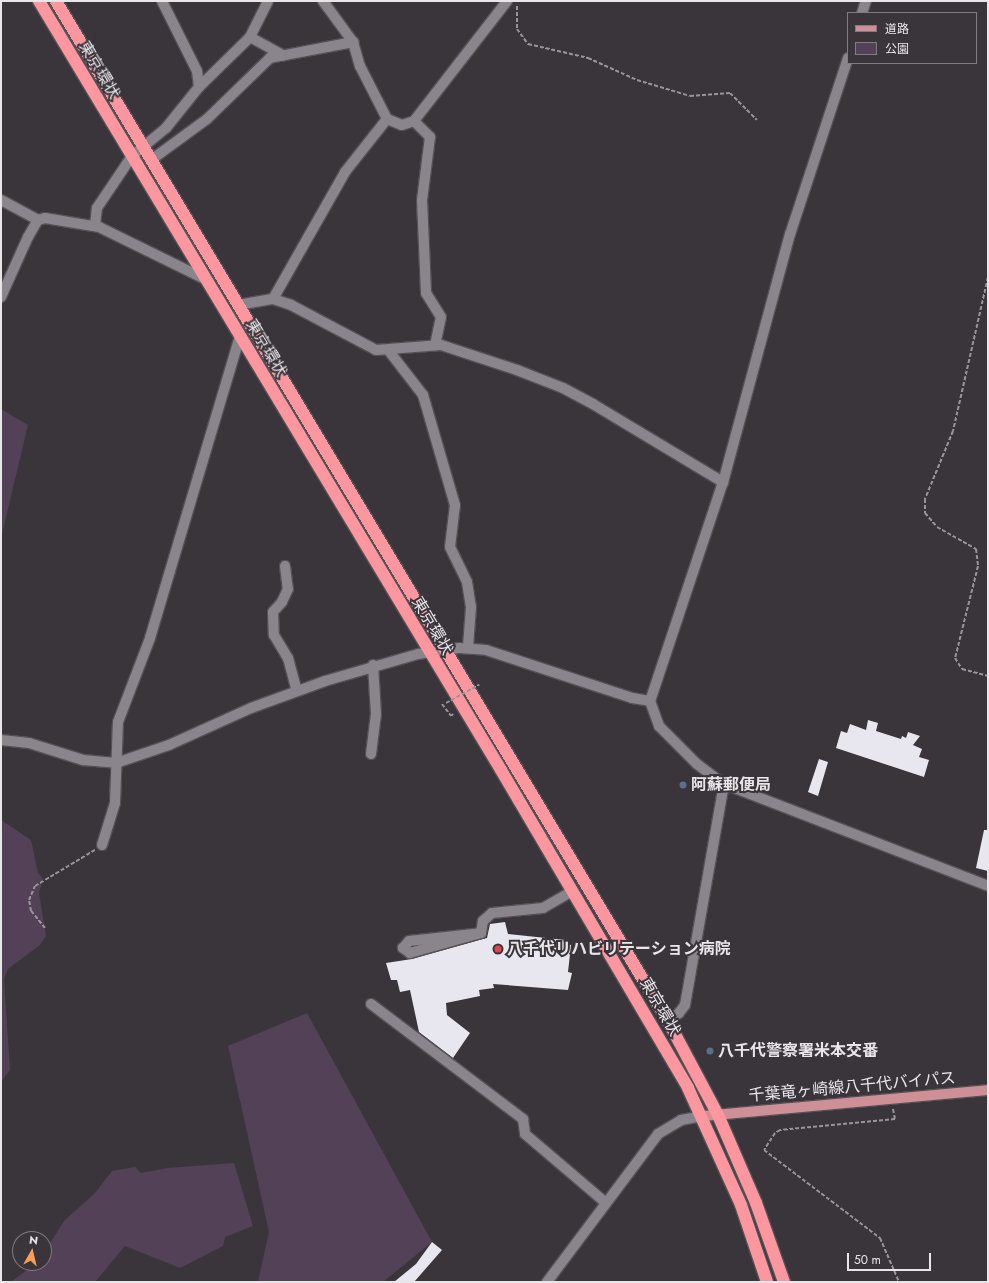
<!DOCTYPE html>
<meta charset="utf-8">
<style>
body{margin:0}
#map{position:relative;width:989px;height:1283px;overflow:hidden;background:#3a353b;font-family:Jost,"Noto Sans JP",sans-serif}
div>[style]{position:absolute}
[style*='--x']{left:calc(var(--x)*1px);top:calc(var(--y)*1px);width:calc(var(--w)*1px);rotate:calc(var(--a)*1deg)}
.green>*{inset:0;background:#534157}
.building>*{inset:0;background:#e8e7f0}
.path>*{height:2px;margin-top:-1px;transform-origin:0;background:repeating-linear-gradient(90deg,#989499 0 4px,transparent 0 6px)}
.roads{filter:drop-shadow(1px 0 #555156) drop-shadow(-1px 0 #555156) drop-shadow(0 1px #555156) drop-shadow(0 -1px #555156)}
.minor>*{height:10px;margin:-5px;padding:0 5px;transform-origin:5px;border-radius:5px;background:#8a858c}
.major>*{height:10px;margin:-5px;padding:0 5px;transform-origin:5px;border-radius:5px;background:#ce8f97}
.highway>*{height:12px;margin:-6px;padding:0 6px;transform-origin:6px;border-radius:6px;background:#fc969f}
.path-bridge>*{height:2px;margin-top:-1px;transform-origin:0;background:repeating-linear-gradient(90deg,#989499 0 4px,transparent 0 6px)}
.dots>*{width:11px;height:11px;translate:-50% -50%;box-sizing:border-box;border:2px solid #3a353b;border-radius:50%}
span{translate:-50% -50%;white-space:nowrap;text-align:center;line-height:1.15;-webkit-text-stroke:4px #3a353b;paint-order:stroke}
.street-label{font-size:16px;color:#e9e6ea}
.poi-label{font-size:16px;color:#e9e6ea;font-weight:700}
.left{translate:0 -50%;text-align:left}
.frame{position:absolute;inset:0;border:2px solid #e9e6ea;pointer-events:none}
.legend{position:absolute;left:847px;top:12px;width:130px;height:52px;box-sizing:border-box;background:#3a353b;border:1px solid #807c81;margin:0;padding:5px 7px;list-style:none;font-size:12px;color:#e9e6ea}
.legend li{display:flex;align-items:center;gap:8px;height:20px}
.legend b{width:20px;border:1px solid #807c81}
.north{position:absolute;left:12px;top:1231px;width:40px;height:40px;box-sizing:border-box;background:#3a353b;border:1px solid #807c81;border-radius:50%;rotate:8deg;font-size:11px;font-weight:700;line-height:16px;text-align:center;color:#e9e6ea}
.north::after{content:'';display:block;margin:auto;width:14px;height:18px;background:#fd9d54;clip-path:polygon(50% 0,100% 100%,50% 72%,0 100%)}
.scale{position:absolute;left:847px;top:1253px;width:84px;height:18px;box-sizing:border-box;border:2px solid #e9e6ea;border-top:0;padding-left:5px;font-size:12px;line-height:14px;white-space:nowrap;color:#e9e6ea;-webkit-text-stroke:3px #3a353b;paint-order:stroke}
</style>
<div id="map">
<div class="green">
<i style="clip-path:polygon(1px 409px,28px 425px,1px 538px)"></i>
<i style="clip-path:polygon(1px 820px,31px 840px,38px 873px,43px 879px,39px 893px,46px 936px,40px 945px,8px 969px,4px 979px,10px 1070px,1px 1082px)"></i>
<i style="clip-path:polygon(307px 1013px,432px 1242px,383px 1282px,258px 1282px,269px 1232px,228px 1046px)"></i>
<i style="clip-path:polygon(234px 1163px,253px 1226px,225px 1237px,223px 1246px,180px 1268px,125px 1246px,95px 1282px,11px 1282px,36px 1263px,44px 1263px,44px 1253px,64px 1221px,95px 1193px,112px 1171px,135px 1167px,141px 1173px,168px 1168px)"></i>
</div>
<div class="building">
<i style="clip-path:polygon(868px 720px,878px 723px,876px 731px,901px 739px,902px 736px,906px 738px,908px 732px,920px 736px,913px 745px,922px 749px,919px 757px,929px 760px,924px 777px,836px 748px,841px 731px,847px 733px,850px 724px,866px 730px)"></i>
<i style="clip-path:polygon(819px 759px,828px 762px,818px 796px,808px 792px)"></i>
<i style="clip-path:polygon(984px 830px,988px 830px,988px 871px,976px 868px)"></i>
<i style="clip-path:polygon(505px 922px,508px 934px,565px 940px,566px 944px,571px 945px,568px 972px,572px 973px,568px 990px,493px 984px,494px 988px,479px 990px,480px 996px,446px 1003px,447px 1015px,470px 1033px,453px 1058px,419px 1032px,410px 990px,400px 992px,397px 980px,391px 980px,386px 963px,412px 959px,483px 939px,487px 938px,490px 924px)"></i>
<i style="clip-path:polygon(432px 1242px,442px 1250px,414px 1282px,394px 1282px,416px 1264px)"></i>
</div>
<div class="path">
<i style="--x:517;--y:6;--w:23;--a:90"></i>
<i style="--x:517;--y:29;--w:19;--a:54"></i>
<i style="--x:528;--y:44;--w:62;--a:13.1"></i>
<i style="--x:588;--y:58;--w:54;--a:24.2"></i>
<i style="--x:637;--y:80;--w:55;--a:16.8"></i>
<i style="--x:690;--y:96;--w:40;--a:-4.3"></i>
<i style="--x:730;--y:93;--w:38;--a:45"></i>
<i style="--x:988;--y:277;--w:158;--a:102.8"></i>
<i style="--x:953;--y:431;--w:74;--a:112.4"></i>
<i style="--x:925;--y:499;--w:14;--a:90"></i>
<i style="--x:925;--y:513;--w:18;--a:49"></i>
<i style="--x:937;--y:527;--w:45;--a:29.4"></i>
<i style="--x:976;--y:549;--w:17;--a:83"></i>
<i style="--x:978;--y:566;--w:95;--a:104"></i>
<i style="--x:955;--y:658;--w:13;--a:58"></i>
<i style="--x:962;--y:669;--w:27;--a:15"></i>
<i style="--x:442;--y:704;--w:15;--a:53"></i>
<i style="--x:451;--y:716;--w:3;--a:-45"></i>
<i style="--x:45;--y:928;--w:22;--a:-129"></i>
<i style="--x:31;--y:911;--w:11;--a:-100"></i>
<i style="--x:29;--y:900;--w:15;--a:-67"></i>
<i style="--x:35;--y:886;--w:70;--a:-31"></i>
<i style="--x:893;--y:1109;--w:10;--a:79"></i>
<i style="--x:895;--y:1119;--w:116;--a:174.5"></i>
<i style="--x:780;--y:1130;--w:6;--a:149"></i>
<i style="--x:775;--y:1133;--w:20;--a:123"></i>
<i style="--x:764;--y:1150;--w:146;--a:37.2"></i>
<i style="--x:880;--y:1238;--w:48;--a:66.6"></i>
</div>
<div class="roads">
<div class="minor">
<i style="--x:323;--y:1;--w:51;--a:53.8"></i>
<i style="--x:353;--y:42;--w:25;--a:74"></i>
<i style="--x:360;--y:66;--w:59;--a:63"></i>
<i style="--x:387;--y:119;--w:16;--a:22"></i>
<i style="--x:402;--y:125;--w:13;--a:-18"></i>
<i style="--x:414;--y:121;--w:152;--a:-52.2"></i>
<i style="--x:862;--y:13;--w:13;--a:-72"></i>
<i style="--x:250;--y:37;--w:38;--a:29"></i>
<i style="--x:848;--y:58;--w:185;--a:108.2"></i>
<i style="--x:790;--y:234;--w:257;--a:105.1"></i>
<i style="--x:723;--y:482;--w:231;--a:108.4"></i>
<i style="--x:650;--y:701;--w:27;--a:70"></i>
<i style="--x:659;--y:726;--w:54;--a:45"></i>
<i style="--x:697;--y:764;--w:34;--a:37"></i>
<i style="--x:724;--y:784;--w:283;--a:21.1"></i>
<i style="--x:199;--y:87;--w:71;--a:-44.4"></i>
<i style="--x:250;--y:37;--w:40;--a:-63.4"></i>
<i style="--x:414;--y:121;--w:23;--a:45"></i>
<i style="--x:430;--y:137;--w:64;--a:97.2"></i>
<i style="--x:422;--y:200;--w:93;--a:87.5"></i>
<i style="--x:426;--y:293;--w:28;--a:58"></i>
<i style="--x:441;--y:317;--w:29;--a:102"></i>
<i style="--x:151;--y:160;--w:69;--a:-36.2"></i>
<i style="--x:207;--y:119;--w:88;--a:-44.1"></i>
<i style="--x:270;--y:58;--w:85;--a:-10.9"></i>
<i style="--x:1;--y:200;--w:42;--a:28.4"></i>
<i style="--x:95;--y:226;--w:18;--a:-84"></i>
<i style="--x:97;--y:208;--w:63;--a:-56.1"></i>
<i style="--x:132;--y:156;--w:44;--a:-39.5"></i>
<i style="--x:166;--y:128;--w:53;--a:-51.2"></i>
<i style="--x:199;--y:87;--w:16;--a:-97"></i>
<i style="--x:197;--y:71;--w:78;--a:-116.6"></i>
<i style="--x:1;--y:297;--w:66;--a:-65.8"></i>
<i style="--x:28;--y:237;--w:20;--a:-60"></i>
<i style="--x:38;--y:220;--w:7;--a:-16"></i>
<i style="--x:45;--y:218;--w:55;--a:9.5"></i>
<i style="--x:99;--y:227;--w:118;--a:26.1"></i>
<i style="--x:273;--y:299;--w:146;--a:-60.4"></i>
<i style="--x:345;--y:172;--w:68;--a:-51.6"></i>
<i style="--x:238;--y:305;--w:36;--a:-10"></i>
<i style="--x:273;--y:299;--w:19;--a:18"></i>
<i style="--x:291;--y:305;--w:96;--a:27.9"></i>
<i style="--x:376;--y:350;--w:65;--a:-4.4"></i>
<i style="--x:441;--y:345;--w:80;--a:18.2"></i>
<i style="--x:517;--y:370;--w:49;--a:21.4"></i>
<i style="--x:563;--y:388;--w:34;--a:28"></i>
<i style="--x:593;--y:404;--w:152;--a:31"></i>
<i style="--x:389;--y:351;--w:56;--a:52.3"></i>
<i style="--x:423;--y:395;--w:115;--a:73.8"></i>
<i style="--x:455;--y:505;--w:42;--a:96.8"></i>
<i style="--x:450;--y:547;--w:39;--a:64"></i>
<i style="--x:467;--y:582;--w:25;--a:81"></i>
<i style="--x:471;--y:607;--w:40;--a:94.3"></i>
<i style="--x:285;--y:566;--w:23;--a:83"></i>
<i style="--x:288;--y:589;--w:14;--a:115"></i>
<i style="--x:282;--y:602;--w:13;--a:132"></i>
<i style="--x:273;--y:612;--w:23;--a:88"></i>
<i style="--x:274;--y:635;--w:27;--a:59"></i>
<i style="--x:288;--y:658;--w:34;--a:75"></i>
<i style="--x:1;--y:740;--w:28;--a:6"></i>
<i style="--x:29;--y:743;--w:57;--a:17.5"></i>
<i style="--x:83;--y:760;--w:33;--a:5"></i>
<i style="--x:116;--y:763;--w:56;--a:-18.8"></i>
<i style="--x:169;--y:745;--w:90;--a:-24.3"></i>
<i style="--x:251;--y:708;--w:79;--a:-20"></i>
<i style="--x:325;--y:681;--w:97;--a:-16.2"></i>
<i style="--x:418;--y:654;--w:41;--a:-8.3"></i>
<i style="--x:459;--y:648;--w:27;--a:4"></i>
<i style="--x:486;--y:650;--w:154;--a:18.2"></i>
<i style="--x:632;--y:698;--w:18;--a:9"></i>
<i style="--x:371;--y:754;--w:40;--a:-82.9"></i>
<i style="--x:376;--y:714;--w:49;--a:-93.5"></i>
<i style="--x:102;--y:845;--w:44;--a:-72.8"></i>
<i style="--x:115;--y:803;--w:81;--a:-87.9"></i>
<i style="--x:118;--y:722;--w:90;--a:-69.1"></i>
<i style="--x:150;--y:638;--w:315;--a:-73.4"></i>
<i style="--x:481;--y:933;--w:74;--a:164.3"></i>
<i style="--x:410;--y:953;--w:9;--a:-144"></i>
<i style="--x:403;--y:948;--w:9;--a:-49"></i>
<i style="--x:409;--y:941;--w:72;--a:-6.3"></i>
<i style="--x:481;--y:933;--w:12;--a:-81"></i>
<i style="--x:483;--y:921;--w:12;--a:-42"></i>
<i style="--x:492;--y:913;--w:51;--a:-5.6"></i>
<i style="--x:543;--y:908;--w:34;--a:-30"></i>
<i style="--x:371;--y:1004;--w:191;--a:37.1"></i>
<i style="--x:523;--y:1119;--w:15;--a:82"></i>
<i style="--x:525;--y:1134;--w:106;--a:40.4"></i>
<i style="--x:668;--y:1021;--w:14;--a:-36"></i>
<i style="--x:679;--y:1013;--w:10;--a:-53"></i>
<i style="--x:685;--y:1005;--w:224;--a:-80"></i>
<i style="--x:547;--y:1282;--w:185;--a:-53.1"></i>
<i style="--x:658;--y:1134;--w:27;--a:-31"></i>
<i style="--x:681;--y:1120;--w:22;--a:-10"></i>
</div>
<div class="major">
<i style="--x:703;--y:1116;--w:286;--a:-5.2"></i>
</div>
<div class="highway">
<i style="--x:39;--y:1;--w:897;--a:59"></i>
<i style="--x:501;--y:770;--w:369;--a:59.5"></i>
<i style="--x:688;--y:1088;--w:128;--a:65.6"></i>
<i style="--x:741;--y:1205;--w:81;--a:71.3"></i>
<i style="--x:56;--y:1;--w:1190;--a:59.04"></i>
<i style="--x:668;--y:1021;--w:106;--a:62"></i>
<i style="--x:718;--y:1115;--w:96;--a:66.6"></i>
<i style="--x:756;--y:1203;--w:84;--a:70.5"></i>
</div>
</div>
<div class="path-bridge">
<i style="--x:446;--y:703;--w:38;--a:-29"></i>
</div>
<div class="dots">
<i style="left:683px;top:785px;background:#5c6f8a"></i>
<i style="left:498px;top:949px;background:#e0444e"></i>
<i style="left:710px;top:1051px;background:#5c6f8a"></i>
</div>
<div class="street-label">
<span style="left:99px;top:70px;rotate:59deg">東京環状</span>
<span style="left:266px;top:348px;rotate:59deg">東京環状</span>
<span style="left:432px;top:626px;rotate:59deg">東京環状</span>
<span style="left:660px;top:1007px;rotate:60deg">東京環状</span>
<span style="left:852px;top:1087px;rotate:-5deg">千葉竜ヶ崎線八千代バイパス</span>
</div>
<div class="poi-label">
<span class="left" style="left:691px;top:785px">阿蘇郵便局</span>
<span class="left" style="left:507px;top:949px">八千代リハビリテーション病院</span>
<span class="left" style="left:718px;top:1051px">八千代警察署米本交番</span>
</div>
<div class="frame"></div>
<ul class="legend">
<li><b style="height:5px;background:#ce8f97"></b>道路</li>
<li><b style="height:11px;background:#534157"></b>公園</li>
</ul>
<div class="north">N</div>
<div class="scale">50 m</div>
</div>
